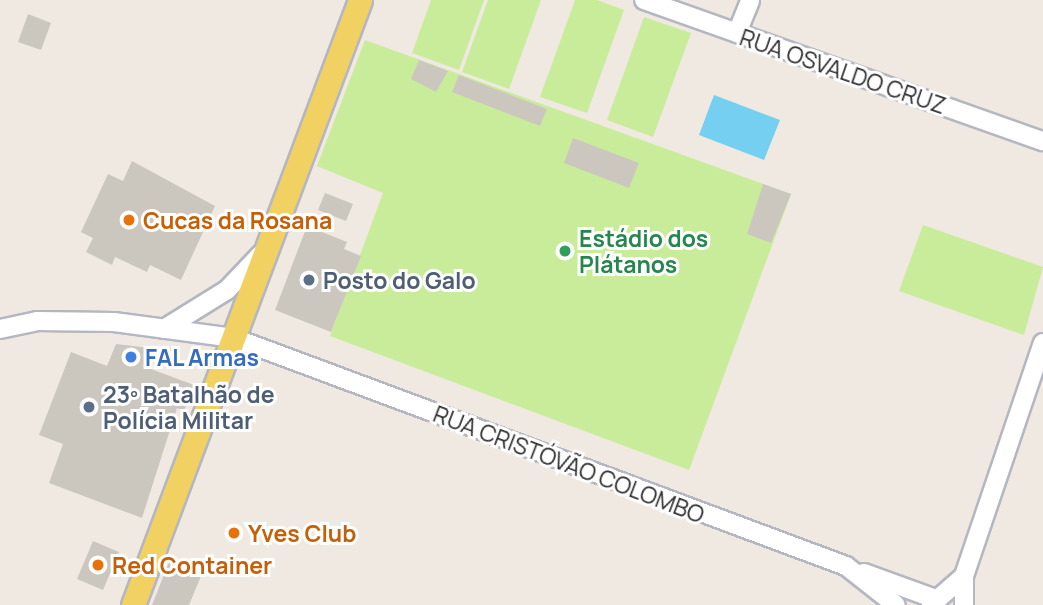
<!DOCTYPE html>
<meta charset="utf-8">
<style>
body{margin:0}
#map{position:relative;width:1043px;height:605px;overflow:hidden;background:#efe9e1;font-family:Manrope,sans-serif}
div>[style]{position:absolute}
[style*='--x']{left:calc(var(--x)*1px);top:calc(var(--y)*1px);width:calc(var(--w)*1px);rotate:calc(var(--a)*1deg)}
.pitch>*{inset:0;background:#c9ec9a}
.water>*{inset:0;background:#75cff0}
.building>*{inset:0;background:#cbc7bf}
.roads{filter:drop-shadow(2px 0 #b4b7c1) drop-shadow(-2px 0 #b4b7c1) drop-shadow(0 2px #b4b7c1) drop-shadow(0 -2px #b4b7c1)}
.minor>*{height:18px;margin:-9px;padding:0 9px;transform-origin:9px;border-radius:9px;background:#fff}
.major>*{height:23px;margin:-11.5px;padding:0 11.5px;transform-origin:11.5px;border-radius:11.5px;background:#f2d163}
.dots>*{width:19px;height:19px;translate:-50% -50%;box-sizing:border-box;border:4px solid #fff;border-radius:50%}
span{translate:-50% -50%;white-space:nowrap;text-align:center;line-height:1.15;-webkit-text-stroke:6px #fff;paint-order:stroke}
.street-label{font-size:23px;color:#2e2e2e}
.food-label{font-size:23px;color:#c56008;font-weight:700}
.left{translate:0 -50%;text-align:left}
.leisure-label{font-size:23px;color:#27864d;font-weight:700}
.service-label{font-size:23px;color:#4e5e75;font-weight:700}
.shop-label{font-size:23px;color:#366cbe;font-weight:700}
</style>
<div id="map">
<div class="pitch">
<i style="clip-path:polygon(431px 0,484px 0,459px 70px,412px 53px)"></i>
<i style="clip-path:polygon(488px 0,541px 0,509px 89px,462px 72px)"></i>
<i style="clip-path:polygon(575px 0,597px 0,624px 10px,587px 113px,540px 97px)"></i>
<i style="clip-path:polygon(644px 17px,691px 33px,653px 137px,607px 120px)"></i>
<i style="clip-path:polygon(365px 40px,791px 194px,689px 470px,330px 336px,383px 193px,317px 166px)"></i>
<i style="clip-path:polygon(923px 225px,1043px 267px,1024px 335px,899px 291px)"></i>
</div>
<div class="water">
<i style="clip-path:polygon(714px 95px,780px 120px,764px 160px,699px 135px)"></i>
</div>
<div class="building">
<i style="clip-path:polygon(28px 14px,51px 23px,41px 50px,18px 42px)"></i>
<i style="clip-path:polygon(419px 60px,448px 71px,436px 92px,411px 79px)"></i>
<i style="clip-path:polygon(459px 75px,547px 109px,540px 126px,452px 92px)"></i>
<i style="clip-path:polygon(573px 138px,639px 163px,629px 188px,564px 163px)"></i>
<i style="clip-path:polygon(132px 161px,215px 206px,181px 280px,150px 265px,147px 272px,115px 257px,112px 265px,86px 252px,93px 238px,81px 232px,108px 174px,123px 181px)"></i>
<i style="clip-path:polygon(763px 184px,791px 194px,771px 243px,747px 234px)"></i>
<i style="clip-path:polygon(325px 193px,353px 204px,346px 221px,318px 210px)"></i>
<i style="clip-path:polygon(307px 226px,347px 242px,344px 249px,361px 256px,331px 332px,275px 310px)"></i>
<i style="clip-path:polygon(116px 344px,159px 349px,143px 366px,194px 385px,184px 411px,177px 408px,142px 518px,49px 483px,63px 444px,39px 435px,71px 352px,107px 366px)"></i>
<i style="clip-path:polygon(93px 541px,119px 552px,103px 590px,77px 579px)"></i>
<i style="clip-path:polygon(169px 562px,201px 576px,189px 605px,152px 605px)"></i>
</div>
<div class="roads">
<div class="minor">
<i style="--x:644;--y:0;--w:423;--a:19.5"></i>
<i style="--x:737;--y:33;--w:35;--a:-68"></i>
<i style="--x:0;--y:329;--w:38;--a:-12"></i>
<i style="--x:37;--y:321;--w:77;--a:0.7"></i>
<i style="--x:114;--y:322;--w:121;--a:7.6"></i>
<i style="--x:234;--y:338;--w:653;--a:20.43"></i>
<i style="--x:846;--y:566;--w:63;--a:38"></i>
<i style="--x:164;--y:329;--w:74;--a:-31.8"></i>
<i style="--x:227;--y:290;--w:48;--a:-46.7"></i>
<i style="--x:864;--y:573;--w:77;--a:19.9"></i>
<i style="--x:931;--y:605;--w:44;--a:-41.3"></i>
<i style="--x:964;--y:576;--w:246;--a:-71.3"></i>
<i style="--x:964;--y:605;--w:29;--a:-90"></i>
</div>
<div class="major">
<i style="--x:133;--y:605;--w:646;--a:-69.43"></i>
</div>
</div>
<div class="dots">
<i style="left:129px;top:220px;background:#e8710a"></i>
<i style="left:565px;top:251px;background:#2e9e5b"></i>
<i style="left:309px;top:280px;background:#5c6f8a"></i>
<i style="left:131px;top:357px;background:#3f7fe0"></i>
<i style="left:89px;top:407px;background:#5c6f8a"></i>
<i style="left:234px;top:533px;background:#e8710a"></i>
<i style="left:98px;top:565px;background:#e8710a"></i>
</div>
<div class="street-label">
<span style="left:843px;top:71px;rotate:19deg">RUA OSVALDO CRUZ</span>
<span style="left:569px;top:464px;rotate:21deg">RUA CRISTÓVÃO COLOMBO</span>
</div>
<div class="food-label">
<span class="left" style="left:143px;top:220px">Cucas da Rosana</span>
<span class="left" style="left:248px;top:533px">Yves Club</span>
<span class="left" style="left:112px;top:565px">Red Container</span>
</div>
<div class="leisure-label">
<span class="left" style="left:579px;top:251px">Estádio dos<br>Plátanos</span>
</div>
<div class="service-label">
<span class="left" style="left:323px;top:280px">Posto do Galo</span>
<span class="left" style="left:103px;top:407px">23º Batalhão de<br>Polícia Militar</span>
</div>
<div class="shop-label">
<span class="left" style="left:145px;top:357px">FAL Armas</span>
</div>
</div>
